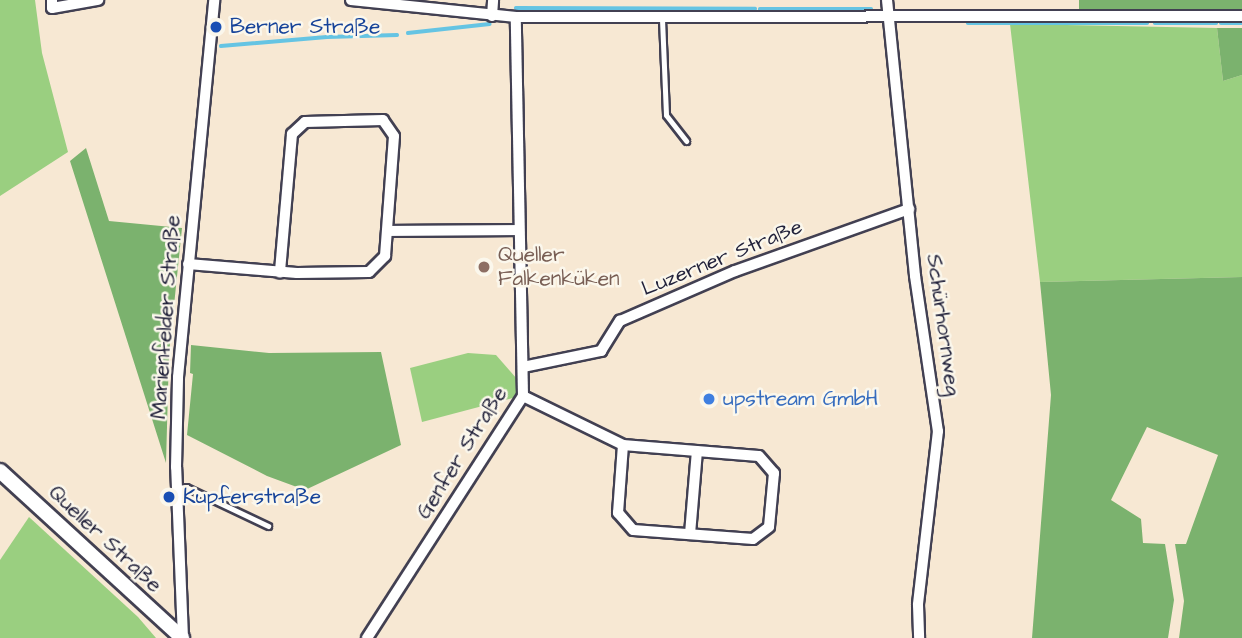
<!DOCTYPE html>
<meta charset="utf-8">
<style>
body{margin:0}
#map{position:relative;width:1242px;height:638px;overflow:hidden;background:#f7e8d3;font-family:"Architects Daughter",sans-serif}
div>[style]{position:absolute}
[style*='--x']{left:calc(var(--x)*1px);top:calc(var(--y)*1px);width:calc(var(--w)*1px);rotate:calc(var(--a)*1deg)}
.green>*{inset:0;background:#9acf80}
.forest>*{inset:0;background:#7bb26e}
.stream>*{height:3.5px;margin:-1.75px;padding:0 1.75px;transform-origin:1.75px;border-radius:1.75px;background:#65c4e3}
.roads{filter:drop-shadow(2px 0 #424052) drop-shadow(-2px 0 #424052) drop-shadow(0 2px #424052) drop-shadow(0 -2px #424052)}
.lane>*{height:5px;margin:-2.5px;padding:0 2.5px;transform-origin:2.5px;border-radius:2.5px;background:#fff}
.street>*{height:10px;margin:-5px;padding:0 5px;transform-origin:5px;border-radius:5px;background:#fff}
.secondary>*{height:14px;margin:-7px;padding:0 7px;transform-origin:7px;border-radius:7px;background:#fff}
.dots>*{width:19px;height:19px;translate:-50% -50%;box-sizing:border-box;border:4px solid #fbf7ec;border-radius:50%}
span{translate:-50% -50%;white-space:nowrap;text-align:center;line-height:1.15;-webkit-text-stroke:5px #fbf7ec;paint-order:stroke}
.transit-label{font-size:21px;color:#164399}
.left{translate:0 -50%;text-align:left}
.education-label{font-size:21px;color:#785e54}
.street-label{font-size:21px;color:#22223b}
.shop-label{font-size:21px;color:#366cbe}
</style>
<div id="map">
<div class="green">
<i style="clip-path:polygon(0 0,35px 0,42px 53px,68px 152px,0 196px)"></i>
<i style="clip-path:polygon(1010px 24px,1217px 28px,1223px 81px,1242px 75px,1242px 277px,1040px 282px)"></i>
<i style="clip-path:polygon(468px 353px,496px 355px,517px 379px,517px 397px,422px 422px,410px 368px)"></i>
<i style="clip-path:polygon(29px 517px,138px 617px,156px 638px,0 638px,0 560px)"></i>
</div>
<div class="forest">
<i style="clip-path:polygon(1079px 0,1242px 0,1242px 11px,1079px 10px)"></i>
<i style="clip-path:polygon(1217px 28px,1242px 28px,1242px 75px,1223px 81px)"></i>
<i style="clip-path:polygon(86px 148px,109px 221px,182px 228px,169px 354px,166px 463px,70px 161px)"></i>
<i style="clip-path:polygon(1242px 277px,1242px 638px,1179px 638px,1184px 601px,1175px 544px,1186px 544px,1218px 455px,1147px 427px,1111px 500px,1141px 519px,1143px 543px,1165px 544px,1174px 600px,1168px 638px,1032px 638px,1051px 395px,1040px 282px)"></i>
<i style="clip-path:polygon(191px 345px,269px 353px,381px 352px,401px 445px,305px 490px,267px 476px,187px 435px,193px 374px,190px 373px)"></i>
</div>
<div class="stream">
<i style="--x:516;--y:8;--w:239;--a:0.2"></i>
<i style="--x:760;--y:9;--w:111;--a:0"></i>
<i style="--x:968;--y:23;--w:179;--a:0"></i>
<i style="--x:1155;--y:23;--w:61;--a:0"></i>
<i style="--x:1221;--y:23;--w:21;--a:0"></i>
<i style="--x:408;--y:33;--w:82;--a:-6.3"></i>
<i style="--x:221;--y:46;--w:106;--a:-4.9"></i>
<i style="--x:327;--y:37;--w:70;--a:-1.6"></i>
</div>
<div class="roads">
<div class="lane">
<i style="--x:662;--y:19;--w:96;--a:87.6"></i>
<i style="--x:666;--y:115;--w:33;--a:52"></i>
<i style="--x:177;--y:488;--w:9;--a:-6"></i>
<i style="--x:186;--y:487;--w:91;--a:25.4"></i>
</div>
<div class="street">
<i style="--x:52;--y:0;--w:8;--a:90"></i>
<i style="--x:52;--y:8;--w:47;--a:-9.9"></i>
<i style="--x:351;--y:0;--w:166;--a:5.9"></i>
<i style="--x:516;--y:17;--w:726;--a:-0.08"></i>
<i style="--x:887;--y:0;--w:277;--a:84.2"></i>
<i style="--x:915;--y:276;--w:157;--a:81.6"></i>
<i style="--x:938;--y:431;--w:175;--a:96.6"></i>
<i style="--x:918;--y:605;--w:33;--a:88"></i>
<i style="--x:492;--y:16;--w:16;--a:-86"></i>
<i style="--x:387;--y:231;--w:132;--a:-0.4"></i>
<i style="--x:188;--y:264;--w:109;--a:4.7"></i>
<i style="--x:297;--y:273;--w:72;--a:-0.8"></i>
<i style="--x:369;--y:272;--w:23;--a:-45"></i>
<i style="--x:385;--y:256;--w:120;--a:-85.7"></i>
<i style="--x:394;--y:136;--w:19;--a:-125"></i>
<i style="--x:383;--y:120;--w:78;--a:178.5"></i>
<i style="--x:305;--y:122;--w:18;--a:137"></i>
<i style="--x:292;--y:134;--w:139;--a:95"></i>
<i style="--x:523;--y:367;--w:80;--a:-11.6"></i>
<i style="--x:601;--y:351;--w:36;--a:-58"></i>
<i style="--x:620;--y:321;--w:125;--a:-23.5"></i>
<i style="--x:735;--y:271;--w:185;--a:-19.6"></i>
<i style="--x:523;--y:396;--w:111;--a:26.1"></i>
<i style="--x:623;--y:445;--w:136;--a:4.6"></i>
<i style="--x:759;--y:456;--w:23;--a:49"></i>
<i style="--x:774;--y:473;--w:54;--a:95.3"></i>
<i style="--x:769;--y:527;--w:20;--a:143"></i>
<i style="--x:753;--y:539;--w:120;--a:-175.7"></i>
<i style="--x:633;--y:530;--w:23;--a:-131"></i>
<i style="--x:618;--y:513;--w:68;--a:-85.8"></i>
<i style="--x:690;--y:534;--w:83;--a:-85.2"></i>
<i style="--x:183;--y:638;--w:171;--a:-92.3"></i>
<i style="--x:176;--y:467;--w:90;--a:-88.7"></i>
<i style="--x:178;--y:377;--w:379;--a:-84.5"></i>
<i style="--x:367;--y:638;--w:288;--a:-57.2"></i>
<i style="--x:523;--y:396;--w:379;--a:-91.1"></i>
</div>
<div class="secondary">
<i style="--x:0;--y:471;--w:247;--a:42.5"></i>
</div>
</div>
<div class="dots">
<i style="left:216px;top:27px;background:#1a4fb4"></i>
<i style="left:484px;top:267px;background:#8d6e63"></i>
<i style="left:709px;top:399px;background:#3f7fe0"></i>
<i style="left:169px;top:497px;background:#1a4fb4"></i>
</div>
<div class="transit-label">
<span class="left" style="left:230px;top:27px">Berner Straße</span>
<span class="left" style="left:183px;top:497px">Kupferstraße</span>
</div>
<div class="education-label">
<span class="left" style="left:498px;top:267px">Queller<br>Falkenküken</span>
</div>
<div class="street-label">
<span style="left:722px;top:258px;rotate:-22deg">Luzerner Straße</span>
<span style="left:166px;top:317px;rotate:-86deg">Marienfelder Straße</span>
<span style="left:943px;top:325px;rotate:82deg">Schürhornweg</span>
<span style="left:462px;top:453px;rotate:-58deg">Genfer Straße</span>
<span style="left:105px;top:539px;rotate:43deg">Queller Straße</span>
</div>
<div class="shop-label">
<span class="left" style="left:723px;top:399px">upstream GmbH</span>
</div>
</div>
